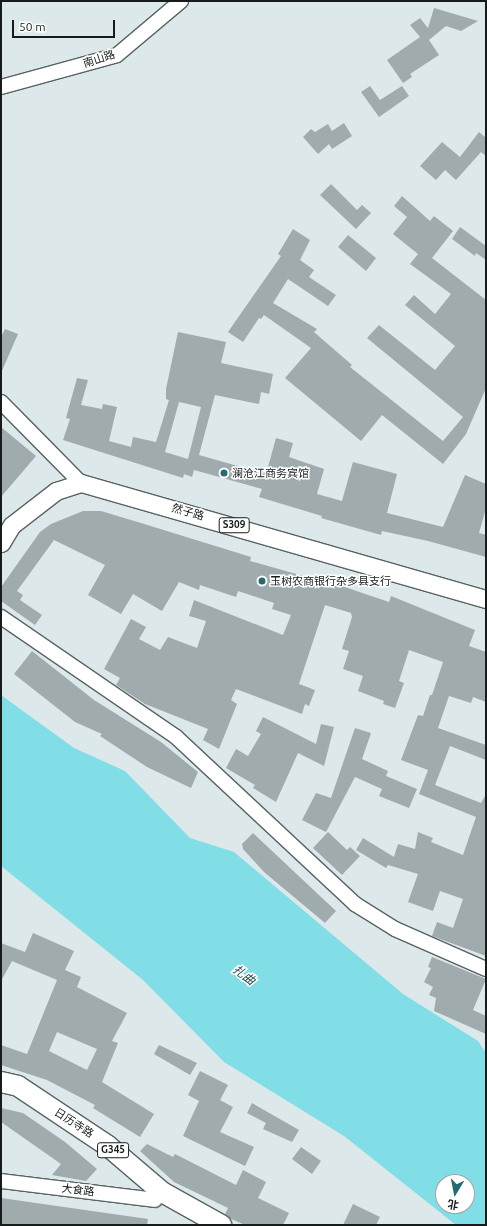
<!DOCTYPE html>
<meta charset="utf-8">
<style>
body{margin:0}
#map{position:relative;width:487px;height:1226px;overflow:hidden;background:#dce8ea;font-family:Ubuntu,"Noto Sans SC",sans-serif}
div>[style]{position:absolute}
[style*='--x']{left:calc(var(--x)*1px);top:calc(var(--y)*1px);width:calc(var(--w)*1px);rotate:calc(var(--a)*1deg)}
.water>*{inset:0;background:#81dee7}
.building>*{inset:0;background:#9fabac}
.roads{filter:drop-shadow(1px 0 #586364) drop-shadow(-1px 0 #586364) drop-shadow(0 1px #586364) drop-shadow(0 -1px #586364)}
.minor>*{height:14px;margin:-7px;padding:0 7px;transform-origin:7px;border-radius:7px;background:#fff}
.major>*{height:17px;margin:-8.5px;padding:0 8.5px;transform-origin:8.5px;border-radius:8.5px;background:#fff}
.highway>*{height:20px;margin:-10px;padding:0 10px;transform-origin:10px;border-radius:10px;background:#fff}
.dots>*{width:11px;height:11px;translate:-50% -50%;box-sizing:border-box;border:2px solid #fff;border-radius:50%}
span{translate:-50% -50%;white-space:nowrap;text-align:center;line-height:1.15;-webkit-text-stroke:3px #fff;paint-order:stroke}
.shield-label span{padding:1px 3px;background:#fff;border:1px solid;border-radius:3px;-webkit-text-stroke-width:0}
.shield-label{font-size:10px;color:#171b1b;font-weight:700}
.street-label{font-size:11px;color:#171b1b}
.poi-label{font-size:11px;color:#171b1b}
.left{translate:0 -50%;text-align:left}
.water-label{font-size:12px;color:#1c474b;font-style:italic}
.frame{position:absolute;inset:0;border:2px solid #171b1b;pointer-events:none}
.north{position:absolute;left:435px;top:1174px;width:40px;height:40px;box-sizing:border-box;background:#fff;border:1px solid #a2a4a4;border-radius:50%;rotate:190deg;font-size:11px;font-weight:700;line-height:16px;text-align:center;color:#171b1b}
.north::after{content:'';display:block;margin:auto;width:14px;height:18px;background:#216c73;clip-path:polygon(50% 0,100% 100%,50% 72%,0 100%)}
.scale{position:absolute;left:12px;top:20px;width:103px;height:18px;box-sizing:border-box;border:2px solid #171b1b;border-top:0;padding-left:5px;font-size:12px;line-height:14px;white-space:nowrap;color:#171b1b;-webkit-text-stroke:3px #fff;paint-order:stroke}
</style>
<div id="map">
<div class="water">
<i style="clip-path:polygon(evenodd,1px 695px,74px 748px,125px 771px,190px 838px,234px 852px,403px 994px,478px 1041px,486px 1053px,486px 1225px,456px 1225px,344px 1136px,224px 1062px,143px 980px,1px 866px,1px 695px,443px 1182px,467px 1182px,467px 1206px,443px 1206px,443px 1182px)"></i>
</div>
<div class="building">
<i style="clip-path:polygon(434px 8px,478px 21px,461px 31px,446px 26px,429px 40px,439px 55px,410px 74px,412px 77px,403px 83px,387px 60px,420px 37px,410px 25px,420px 18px,428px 28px)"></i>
<i style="clip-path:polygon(370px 86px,380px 100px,402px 86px,409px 96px,379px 117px,361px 92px)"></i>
<i style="clip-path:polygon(344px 123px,352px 136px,332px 149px,329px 144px,318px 154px,303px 137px,311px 129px,315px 132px,328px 124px,332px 131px)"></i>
<i style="clip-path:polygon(479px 132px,486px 138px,486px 156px,481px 152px,456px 180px,445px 170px,436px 180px,420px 166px,442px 142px,460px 157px)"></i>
<i style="clip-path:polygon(331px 184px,357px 210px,362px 205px,371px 213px,356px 229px,320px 195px)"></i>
<i style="clip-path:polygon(402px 196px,430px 221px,434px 216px,453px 231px,432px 258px,486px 300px,486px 388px,466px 434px,443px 464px,382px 415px,361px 441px,285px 378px,311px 348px,264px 315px,261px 319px,259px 318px,243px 342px,228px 332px,281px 256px,278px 254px,293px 229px,310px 240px,300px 260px,314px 270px,309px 277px,336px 295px,328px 306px,288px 279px,273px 303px,317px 329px,314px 332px,352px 365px,350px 367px,443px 441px,463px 417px,367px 338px,379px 325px,435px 370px,455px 346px,405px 305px,414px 295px,435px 314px,451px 294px,410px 264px,418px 254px,393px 234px,407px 217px,394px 206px)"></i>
<i style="clip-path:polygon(460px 227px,486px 246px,486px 260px,476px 253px,475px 256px,452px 239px)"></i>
<i style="clip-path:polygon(348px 235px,376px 258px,366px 271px,338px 247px)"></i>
<i style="clip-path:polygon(5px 329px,18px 334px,1px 373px,1px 337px)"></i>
<i style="clip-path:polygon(evenodd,178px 332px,226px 342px,221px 363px,273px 374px,269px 394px,261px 392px,259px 404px,215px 395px,199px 455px,266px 474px,276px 438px,293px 443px,289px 457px,324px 469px,317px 494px,342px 501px,353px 462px,397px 474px,387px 513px,443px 527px,465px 475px,486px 484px,486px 508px,479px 533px,486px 535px,486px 557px,428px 541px,382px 531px,381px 535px,321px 518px,322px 516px,259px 497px,262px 489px,194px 470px,192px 477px,184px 474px,183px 478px,63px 440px,70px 419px,66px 418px,77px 378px,88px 380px,81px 405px,102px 409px,103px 404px,117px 407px,109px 441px,131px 447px,133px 437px,156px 442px,169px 400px,166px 399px,166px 389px,178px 332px,179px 402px,201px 407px,188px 459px,165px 452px,179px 402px)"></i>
<i style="clip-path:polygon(1px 427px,36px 456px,1px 497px)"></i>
<i style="clip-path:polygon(83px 511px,101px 511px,141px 523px,251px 557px,250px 561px,307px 577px,335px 589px,333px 583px,389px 602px,391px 596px,475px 630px,469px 646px,486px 652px,486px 702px,473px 697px,471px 703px,449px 696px,438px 728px,486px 745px,486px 760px,450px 746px,435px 785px,481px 803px,486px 794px,486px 956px,432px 936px,437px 922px,453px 928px,463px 899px,440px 891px,433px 911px,408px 902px,418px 874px,388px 865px,386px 868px,356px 850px,363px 838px,394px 857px,398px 844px,415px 849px,418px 832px,433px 838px,431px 842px,463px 855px,476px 817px,419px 794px,428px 770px,401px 760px,418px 715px,423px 716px,430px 695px,432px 695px,443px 662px,409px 650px,399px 681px,404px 683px,395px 708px,383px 704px,384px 701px,358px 691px,363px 676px,343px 669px,349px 651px,342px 649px,352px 617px,351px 613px,325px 605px,299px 684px,315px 690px,309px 706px,305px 704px,302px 714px,236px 689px,231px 700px,237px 704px,219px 749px,203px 740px,208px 729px,145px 704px,116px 685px,120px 678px,104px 669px,131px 619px,146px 627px,139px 639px,160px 650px,168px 637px,197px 648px,206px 621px,189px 616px,194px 600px,283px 635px,291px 615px,272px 609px,274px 603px,238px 591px,236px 597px,200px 585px,199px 590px,179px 582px,162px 611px,133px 594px,121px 614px,88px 595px,105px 565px,54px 540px,17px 591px,23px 595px,20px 600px,42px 615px,35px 625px,1px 601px,1px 587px,40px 532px,51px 524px)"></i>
<i style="clip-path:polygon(32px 651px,94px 700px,161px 742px,198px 772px,191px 788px,147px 767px,100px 736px,102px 734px,75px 722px,14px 674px)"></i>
<i style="clip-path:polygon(263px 717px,316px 744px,321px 724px,334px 727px,324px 766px,298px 753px,276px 802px,253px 788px,255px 785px,226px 768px,236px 749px,248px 756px,261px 734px,256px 731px)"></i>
<i style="clip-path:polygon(355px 728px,371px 733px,362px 759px,388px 771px,386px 776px,417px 789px,409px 808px,379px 796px,382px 789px,355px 777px,326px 832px,302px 820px,316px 793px,331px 798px)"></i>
<i style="clip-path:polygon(328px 832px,347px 850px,350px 847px,360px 856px,342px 875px,313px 848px)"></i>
<i style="clip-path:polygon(253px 833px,336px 911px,325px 923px,264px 872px,243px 849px,242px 844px)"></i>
<i style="clip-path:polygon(evenodd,33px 933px,74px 951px,65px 970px,81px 977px,77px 987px,127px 1013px,112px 1041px,118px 1043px,102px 1082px,154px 1114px,140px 1137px,93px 1108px,95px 1105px,47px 1080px,1px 1065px,1px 1045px,27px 1054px,57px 980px,12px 961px,1px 981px,1px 943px,25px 952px,33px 933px,57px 1032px,97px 1049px,87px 1070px,49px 1051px,57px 1032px)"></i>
<i style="clip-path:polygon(432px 957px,486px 979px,473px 1010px,486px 1016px,486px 1034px,434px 1011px,436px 998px,429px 995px,433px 987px,424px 982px,431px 968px,428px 967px)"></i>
<i style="clip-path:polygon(159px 1045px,197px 1063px,190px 1075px,154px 1054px)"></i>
<i style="clip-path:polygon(200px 1071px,228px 1085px,220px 1100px,233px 1107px,220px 1132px,254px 1147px,245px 1166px,183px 1136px,199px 1101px,188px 1095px)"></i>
<i style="clip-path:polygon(252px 1103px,299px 1130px,292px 1142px,263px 1129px,266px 1123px,247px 1113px)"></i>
<i style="clip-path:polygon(1px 1108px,23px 1113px,65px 1142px,97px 1169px,86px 1181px,52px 1175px,61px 1164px,1px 1122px)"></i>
<i style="clip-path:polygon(147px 1144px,173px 1157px,175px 1154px,236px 1185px,243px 1170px,266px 1182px,258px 1198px,289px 1213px,283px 1225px,245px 1225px,229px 1218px,225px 1214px,228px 1208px,174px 1182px,140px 1151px)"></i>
<i style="clip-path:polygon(301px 1147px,321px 1161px,312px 1174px,292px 1159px)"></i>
<i style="clip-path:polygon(1px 1198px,148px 1219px,147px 1225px,1px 1225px)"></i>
<i style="clip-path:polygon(353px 1204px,380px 1217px,376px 1225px,343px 1225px)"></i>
</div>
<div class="roads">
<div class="minor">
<i style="--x:1;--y:87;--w:120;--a:-15.4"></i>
<i style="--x:117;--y:55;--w:84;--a:-40.2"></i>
<i style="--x:1;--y:402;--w:114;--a:45.4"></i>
<i style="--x:1;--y:617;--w:212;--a:34.4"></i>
<i style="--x:176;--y:737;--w:245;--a:43"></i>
<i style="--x:355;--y:904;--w:47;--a:32"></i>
<i style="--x:395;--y:929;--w:99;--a:23.7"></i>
<i style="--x:1;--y:1181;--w:155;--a:7"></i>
</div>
<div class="major">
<i style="--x:1;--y:543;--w:21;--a:-59"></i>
<i style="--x:12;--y:525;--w:56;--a:-37.7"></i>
<i style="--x:56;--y:491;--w:26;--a:-18"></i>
<i style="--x:81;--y:483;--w:421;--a:16"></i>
</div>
<div class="highway">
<i style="--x:1;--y:1082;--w:17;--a:13"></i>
<i style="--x:18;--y:1086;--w:108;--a:33.7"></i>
<i style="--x:108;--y:1146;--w:71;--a:40.4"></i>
<i style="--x:162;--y:1192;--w:68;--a:29.2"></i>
</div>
</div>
<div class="dots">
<i style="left:224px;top:473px;background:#216c73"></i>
<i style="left:262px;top:581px;background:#216c73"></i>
</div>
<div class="shield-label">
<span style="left:234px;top:525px">S309</span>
<span style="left:113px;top:1150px">G345</span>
</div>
<div class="street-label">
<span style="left:99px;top:59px;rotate:-18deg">南山路</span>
<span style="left:188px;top:512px;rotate:16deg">然子路</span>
<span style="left:74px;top:1123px;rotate:33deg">日历寺路</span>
<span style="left:78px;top:1190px;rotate:7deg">大食路</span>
</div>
<div class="poi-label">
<span class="left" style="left:232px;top:473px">澜沧江商务宾馆</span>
<span class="left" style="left:270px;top:581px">玉树农商银行杂多县支行</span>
</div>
<div class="water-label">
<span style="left:244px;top:975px;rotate:37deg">扎曲</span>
</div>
<div class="frame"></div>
<div class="north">北</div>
<div class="scale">50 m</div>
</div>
